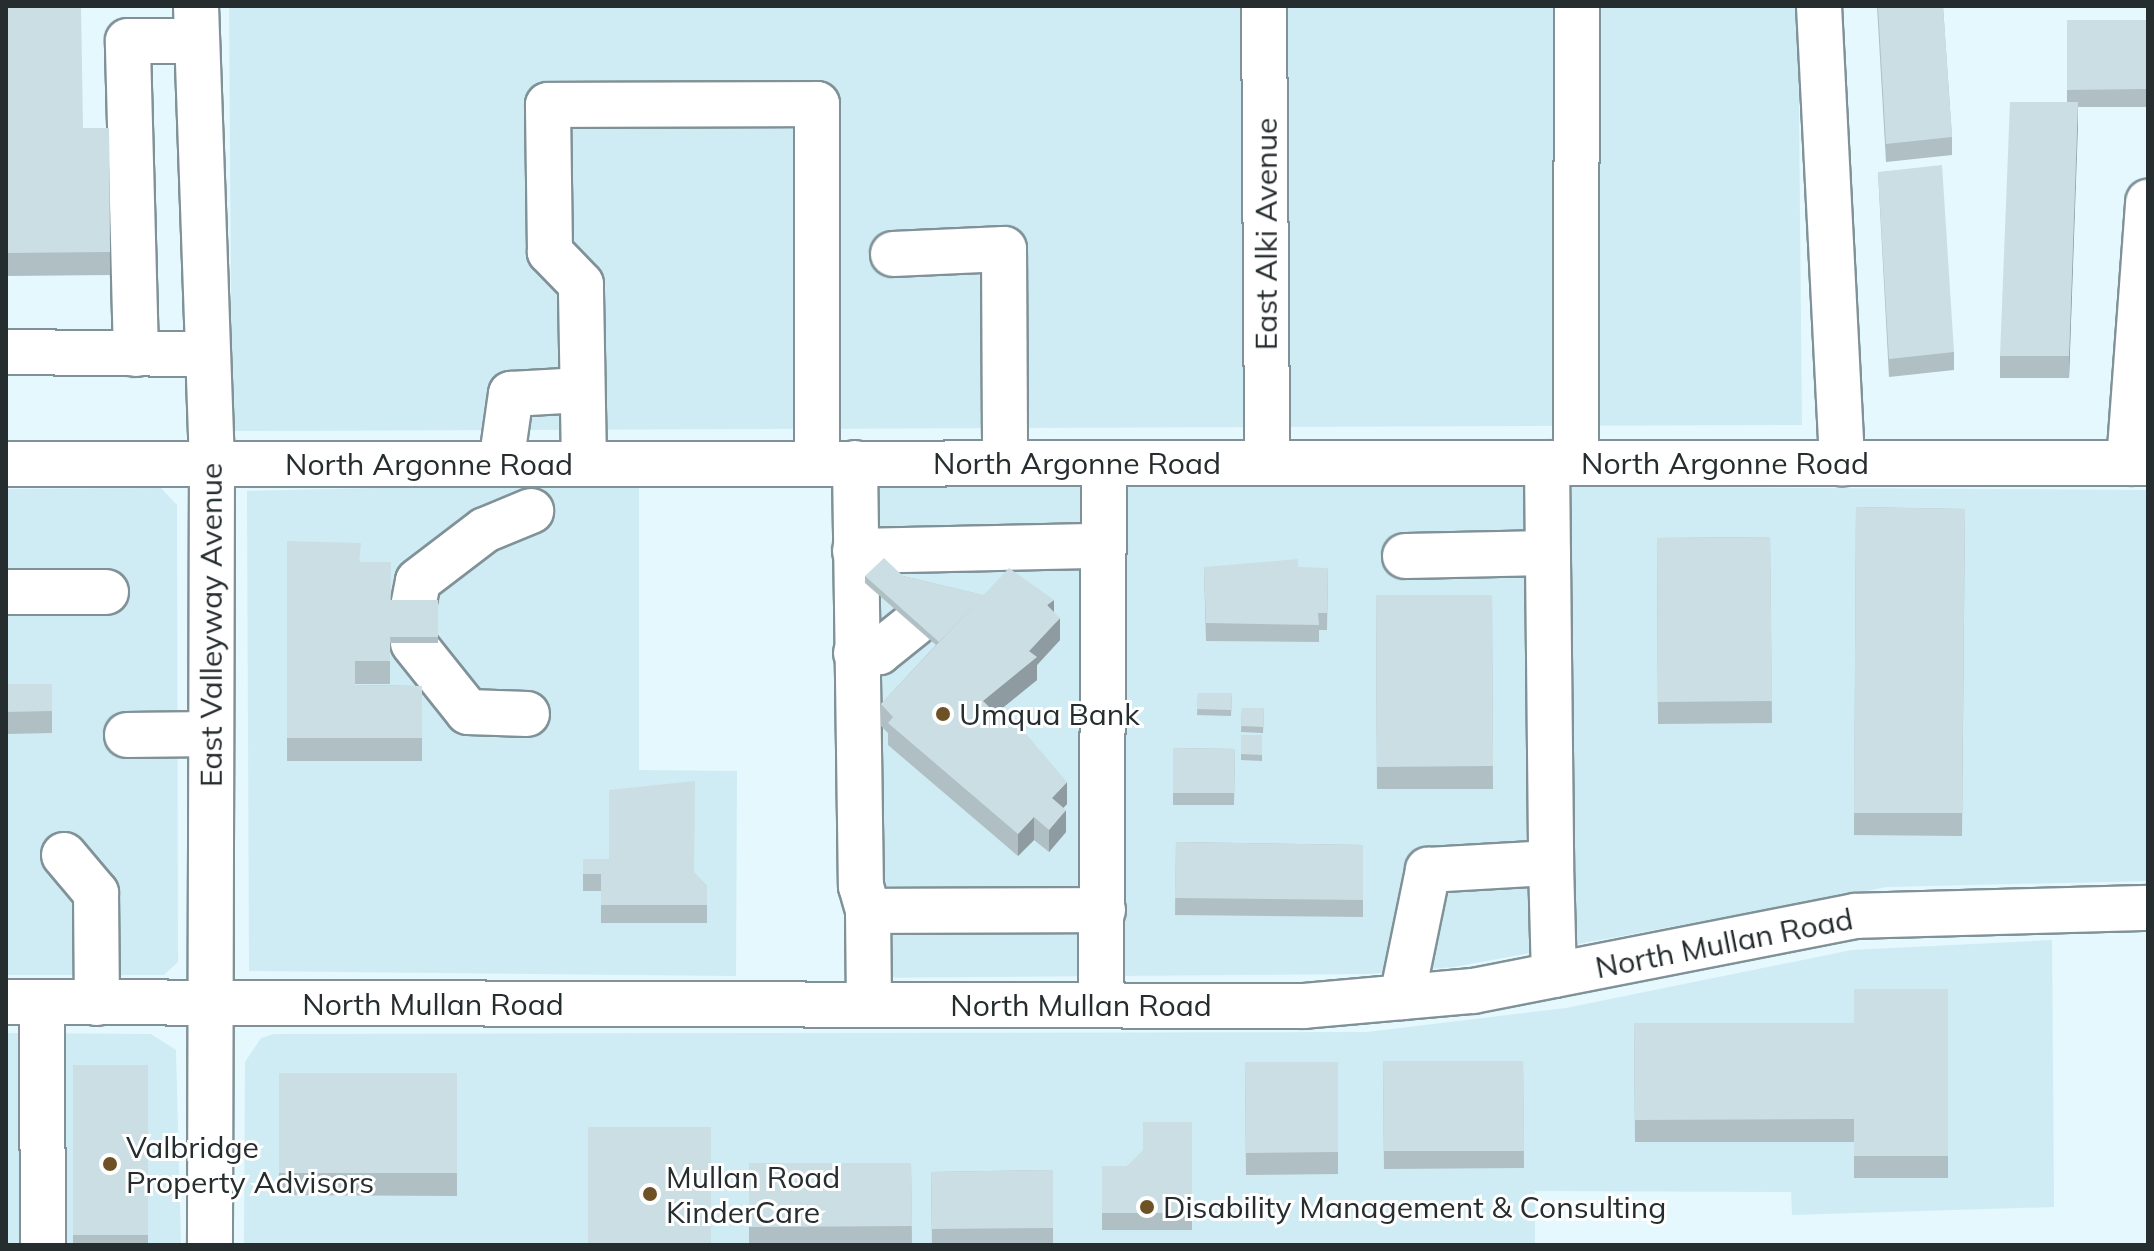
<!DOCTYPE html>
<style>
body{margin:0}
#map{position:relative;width:2154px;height:1251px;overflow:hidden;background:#e4f8fe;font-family:Mulish,sans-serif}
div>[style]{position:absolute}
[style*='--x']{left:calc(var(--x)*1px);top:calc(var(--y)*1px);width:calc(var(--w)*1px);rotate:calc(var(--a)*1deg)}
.built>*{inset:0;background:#cfebf4}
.roads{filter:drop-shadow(2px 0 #809297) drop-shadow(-2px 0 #809297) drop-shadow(0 2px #809297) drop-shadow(0 -2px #809297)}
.minor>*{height:44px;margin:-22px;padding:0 22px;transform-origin:22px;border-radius:22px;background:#fff}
.major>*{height:44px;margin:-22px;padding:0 22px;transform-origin:22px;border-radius:22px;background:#fff}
.wall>*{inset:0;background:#afbfc4}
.shaded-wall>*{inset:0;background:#8e9ba0}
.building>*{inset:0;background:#cbdee4}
.dots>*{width:22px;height:22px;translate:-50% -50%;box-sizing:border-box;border:4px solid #fff;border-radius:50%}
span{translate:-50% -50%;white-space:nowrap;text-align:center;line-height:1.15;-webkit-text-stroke:6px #fff;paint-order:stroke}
.street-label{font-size:30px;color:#262d2f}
.poi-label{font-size:30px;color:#262d2f}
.left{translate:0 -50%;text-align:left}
.frame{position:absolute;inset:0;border:8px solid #262d2f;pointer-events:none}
</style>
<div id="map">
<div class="built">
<i style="clip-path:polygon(229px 6px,1798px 6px,1802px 425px,232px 431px)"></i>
<i style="clip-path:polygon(639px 482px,639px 770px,737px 771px,736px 976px,249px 971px,247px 491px)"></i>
<i style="clip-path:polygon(843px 482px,2148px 490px,2148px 881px,1887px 887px,1454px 967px,1369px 974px,847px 978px)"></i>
<i style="clip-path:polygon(161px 488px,177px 505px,178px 962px,164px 975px,6px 975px,6px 489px)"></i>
<i style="clip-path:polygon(2052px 940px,2054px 1207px,1792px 1215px,1791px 1192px,1535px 1191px,1535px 1245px,244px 1245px,245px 1062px,261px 1038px,274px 1034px,1367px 1032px,1566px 1008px,1852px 950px)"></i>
<i style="clip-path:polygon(6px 1033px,151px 1034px,176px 1050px,181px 1245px,6px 1245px)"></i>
</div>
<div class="roads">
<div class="minor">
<i style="--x:196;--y:6;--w:458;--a:88"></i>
<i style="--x:212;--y:464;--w:781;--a:90.15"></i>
<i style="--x:1264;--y:6;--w:457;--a:89.6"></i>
<i style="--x:1819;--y:6;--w:458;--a:87.1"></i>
<i style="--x:893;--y:254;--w:111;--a:-2.6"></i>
<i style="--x:1004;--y:249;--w:214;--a:89.7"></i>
<i style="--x:6;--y:352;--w:201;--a:0.6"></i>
<i style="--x:136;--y:354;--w:313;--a:-91.5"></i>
<i style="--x:128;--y:41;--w:69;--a:0"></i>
<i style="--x:855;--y:463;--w:423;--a:89.2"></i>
<i style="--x:861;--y:886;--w:26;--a:74"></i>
<i style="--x:1547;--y:463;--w:400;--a:89.4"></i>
<i style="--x:1576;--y:463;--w:457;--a:-89.9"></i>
<i style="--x:2129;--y:463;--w:262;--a:-85.8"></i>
<i style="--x:501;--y:464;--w:71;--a:-81.9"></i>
<i style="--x:511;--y:394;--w:71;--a:-3.2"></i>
<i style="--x:584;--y:464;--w:180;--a:-91"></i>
<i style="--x:581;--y:284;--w:45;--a:-134.1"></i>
<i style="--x:550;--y:252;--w:147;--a:-90.8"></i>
<i style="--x:548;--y:105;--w:269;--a:-0.2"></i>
<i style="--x:817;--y:104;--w:360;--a:90"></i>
<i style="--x:855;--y:551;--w:249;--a:-1.2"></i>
<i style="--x:1405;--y:556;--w:143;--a:-1.2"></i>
<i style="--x:6;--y:592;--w:100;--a:0"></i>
<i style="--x:413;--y:607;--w:26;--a:-79"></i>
<i style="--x:418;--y:581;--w:84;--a:-37.3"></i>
<i style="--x:485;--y:530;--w:50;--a:-22.4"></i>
<i style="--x:413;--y:643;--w:88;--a:51.4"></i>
<i style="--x:468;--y:712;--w:59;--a:1.9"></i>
<i style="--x:856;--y:653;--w:23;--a:-2"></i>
<i style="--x:879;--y:652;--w:45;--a:-38.7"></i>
<i style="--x:127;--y:735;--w:84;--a:-0.7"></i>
<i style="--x:64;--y:855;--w:50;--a:49.9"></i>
<i style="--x:96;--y:893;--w:110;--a:89.5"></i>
<i style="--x:1402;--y:997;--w:130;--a:-78.4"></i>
<i style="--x:1428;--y:870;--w:123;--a:-3.3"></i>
<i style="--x:1551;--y:863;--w:112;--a:88.5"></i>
<i style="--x:42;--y:1002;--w:243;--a:89.8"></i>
<i style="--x:869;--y:1005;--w:94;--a:-90.6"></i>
<i style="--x:868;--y:911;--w:235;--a:-0.2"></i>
<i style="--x:1101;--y:1005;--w:541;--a:-89.68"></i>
</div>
<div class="major">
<i style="--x:6;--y:464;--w:2142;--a:-0.03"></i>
<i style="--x:6;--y:1002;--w:1298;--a:0.18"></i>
<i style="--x:1304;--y:1006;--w:170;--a:-5.1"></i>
<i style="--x:1473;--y:991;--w:389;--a:-11.1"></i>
<i style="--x:1855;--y:916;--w:293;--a:-1.6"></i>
</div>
</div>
<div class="wall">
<i style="clip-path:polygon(6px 6px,83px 128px,109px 128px,110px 275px,6px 276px)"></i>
<i style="clip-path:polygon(1877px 6px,1943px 6px,1952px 137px,1952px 155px,1886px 162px)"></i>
<i style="clip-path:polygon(2067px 20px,2148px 20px,2148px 107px,2078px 107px,2069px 378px,2000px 378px,2000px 356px,2067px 102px)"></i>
<i style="clip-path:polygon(1878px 172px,1954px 352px,1954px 370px,1889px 377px)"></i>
<i style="clip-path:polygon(1856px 507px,1965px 509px,1962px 836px,1854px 835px)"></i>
<i style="clip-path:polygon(1770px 537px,1772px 723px,1658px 724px,1657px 538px)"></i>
<i style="clip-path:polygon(287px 541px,361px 562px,391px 600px,438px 600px,438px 643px,390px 643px,390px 635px,390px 684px,355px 684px,355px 685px,422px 686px,422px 761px,287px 761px)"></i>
<i style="clip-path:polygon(1204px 567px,1328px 568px,1327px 630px,1319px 630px,1319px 642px,1206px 641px)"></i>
<i style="clip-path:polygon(865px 576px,903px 576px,1054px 612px,1060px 640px,1037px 665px,1037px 680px,995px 713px,1067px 804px,1063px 808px,1066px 832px,1049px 852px,1034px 840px,1018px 856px,888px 745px,888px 733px,881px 726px,881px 704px,936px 645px,865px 583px)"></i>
<i style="clip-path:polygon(1376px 595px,1492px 595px,1493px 789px,1377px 789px)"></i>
<i style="clip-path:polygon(6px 684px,52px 684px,52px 733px,6px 734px)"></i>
<i style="clip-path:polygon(1198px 693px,1232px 693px,1231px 716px,1197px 715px)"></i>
<i style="clip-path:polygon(1242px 708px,1264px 708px,1263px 733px,1241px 732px)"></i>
<i style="clip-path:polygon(1241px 735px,1262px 735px,1262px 761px,1241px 760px)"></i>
<i style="clip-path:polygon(1173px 748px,1235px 749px,1234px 805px,1173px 805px)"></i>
<i style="clip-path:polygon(1176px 842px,1363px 845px,1363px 917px,1175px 915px)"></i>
<i style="clip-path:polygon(583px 859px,694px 873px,707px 886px,707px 923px,601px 923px,601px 891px,583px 891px)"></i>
<i style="clip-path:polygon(1948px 989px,1948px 1178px,1854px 1178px,1854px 1142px,1635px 1142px,1634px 1023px,1854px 1023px)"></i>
<i style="clip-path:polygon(1383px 1061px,1523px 1061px,1524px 1168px,1384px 1169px)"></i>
<i style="clip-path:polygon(1245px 1062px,1338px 1062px,1338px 1174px,1246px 1175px)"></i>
<i style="clip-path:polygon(73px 1065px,148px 1065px,148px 1245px,73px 1245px)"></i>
<i style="clip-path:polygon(279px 1073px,457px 1073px,457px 1196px,279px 1195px)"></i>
<i style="clip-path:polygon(1192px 1122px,1192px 1230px,1102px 1230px,1102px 1166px,1127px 1166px)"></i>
<i style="clip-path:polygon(749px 1163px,911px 1163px,912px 1243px,749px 1244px)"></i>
<i style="clip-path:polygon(1053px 1170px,1053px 1245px,932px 1245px,931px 1172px)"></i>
</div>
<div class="shaded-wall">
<i style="clip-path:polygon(2078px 102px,2078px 125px,2069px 378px,2069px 356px)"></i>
<i style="clip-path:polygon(1054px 600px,1054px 622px,1047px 605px)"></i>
<i style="clip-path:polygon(1060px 618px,1060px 640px,1037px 665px,1037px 680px,983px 724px,983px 701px)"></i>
<i style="clip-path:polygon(1067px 782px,1067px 804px,1052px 820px,1052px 798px)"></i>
<i style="clip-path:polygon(1066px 810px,1066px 832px,1049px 852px,1049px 830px)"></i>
<i style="clip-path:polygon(1034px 817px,1034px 840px,1018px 856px,1018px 834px)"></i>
</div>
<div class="building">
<i style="clip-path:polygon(6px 6px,81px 6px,83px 128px,109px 128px,110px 252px,6px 253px)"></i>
<i style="clip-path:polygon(1878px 6px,1943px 6px,1952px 137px,1886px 144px)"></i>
<i style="clip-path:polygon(2067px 20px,2148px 20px,2148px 89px,2067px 90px)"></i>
<i style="clip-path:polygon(2010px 102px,2078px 102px,2069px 356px,2000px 356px)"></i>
<i style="clip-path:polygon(1942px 165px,1954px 352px,1889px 359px,1878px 172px)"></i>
<i style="clip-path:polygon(1856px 507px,1965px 509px,1962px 813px,1854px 813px)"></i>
<i style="clip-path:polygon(1770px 537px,1772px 701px,1658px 702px,1657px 538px)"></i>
<i style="clip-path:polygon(287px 541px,361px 543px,359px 562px,391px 562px,390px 661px,355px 661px,355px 685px,422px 686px,422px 738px,287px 738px)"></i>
<i style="clip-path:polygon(884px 558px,903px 576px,984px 595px,939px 642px,865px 576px)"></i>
<i style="clip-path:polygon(1298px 559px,1298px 568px,1328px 568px,1327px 613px,1318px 613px,1319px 625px,1206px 623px,1204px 567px)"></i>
<i style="clip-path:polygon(1009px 568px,1054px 600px,1047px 605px,1060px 618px,1029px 651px,1037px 657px,983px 701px,1010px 727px,1015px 721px,1067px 782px,1052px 798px,1066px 810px,1049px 830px,1034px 817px,1018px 834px,888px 723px,893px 717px,881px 704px)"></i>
<i style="clip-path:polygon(1376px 595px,1492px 595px,1493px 766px,1377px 767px)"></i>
<i style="clip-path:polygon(390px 600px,438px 600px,438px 637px,390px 637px)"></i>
<i style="clip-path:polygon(6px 684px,52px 684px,52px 711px,6px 712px)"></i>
<i style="clip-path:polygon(1198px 693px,1232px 693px,1231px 710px,1197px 709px)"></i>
<i style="clip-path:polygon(1242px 708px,1264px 708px,1263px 727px,1241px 726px)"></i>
<i style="clip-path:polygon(1241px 735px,1262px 735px,1262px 755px,1241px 754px)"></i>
<i style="clip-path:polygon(1173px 748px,1235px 749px,1234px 793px,1173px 793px)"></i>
<i style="clip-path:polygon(695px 781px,694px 872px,707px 886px,707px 905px,601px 905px,601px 874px,583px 874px,583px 859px,609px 859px,609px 790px)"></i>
<i style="clip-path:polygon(1176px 842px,1363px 845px,1363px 900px,1175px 898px)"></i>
<i style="clip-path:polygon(1854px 989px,1948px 989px,1948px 1156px,1854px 1156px,1854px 1119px,1635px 1120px,1634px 1023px,1854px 1023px)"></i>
<i style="clip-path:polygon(1383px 1061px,1523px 1061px,1524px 1151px,1384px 1151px)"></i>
<i style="clip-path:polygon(1245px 1062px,1338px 1062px,1338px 1152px,1246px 1153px)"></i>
<i style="clip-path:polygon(73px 1065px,148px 1065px,148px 1235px,73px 1235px)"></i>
<i style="clip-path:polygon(279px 1073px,457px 1073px,457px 1173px,279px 1173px)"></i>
<i style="clip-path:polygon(1143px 1122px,1192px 1122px,1192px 1213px,1102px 1213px,1102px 1166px,1127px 1166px,1143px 1150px)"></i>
<i style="clip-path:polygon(588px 1127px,711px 1127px,711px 1245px,588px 1245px)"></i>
<i style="clip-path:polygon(749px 1163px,911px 1163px,912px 1226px,749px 1227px)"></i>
<i style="clip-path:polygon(1053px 1170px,1053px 1228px,932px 1229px,931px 1172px)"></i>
</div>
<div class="dots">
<i style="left:943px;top:714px;background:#6e5225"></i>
<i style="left:110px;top:1164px;background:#6e5225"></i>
<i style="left:650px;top:1194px;background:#6e5225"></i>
<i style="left:1147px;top:1207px;background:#6e5225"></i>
</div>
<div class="street-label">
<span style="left:1266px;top:234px;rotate:-90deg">East Alki Avenue</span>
<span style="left:1077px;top:463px">North Argonne Road</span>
<span style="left:1725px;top:463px">North Argonne Road</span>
<span style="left:429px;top:464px">North Argonne Road</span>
<span style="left:211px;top:625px;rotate:-90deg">East Valleyway Avenue</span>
<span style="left:1724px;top:943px;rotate:-11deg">North Mullan Road</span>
<span style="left:433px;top:1004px">North Mullan Road</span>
<span style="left:1081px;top:1005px">North Mullan Road</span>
</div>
<div class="poi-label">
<span class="left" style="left:959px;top:714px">Umqua Bank</span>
<span class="left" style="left:126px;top:1164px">Valbridge<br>Property Advisors</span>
<span class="left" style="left:666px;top:1194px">Mullan Road<br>KinderCare</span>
<span class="left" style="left:1163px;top:1207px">Disability Management &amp; Consulting</span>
</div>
<div class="frame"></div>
</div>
